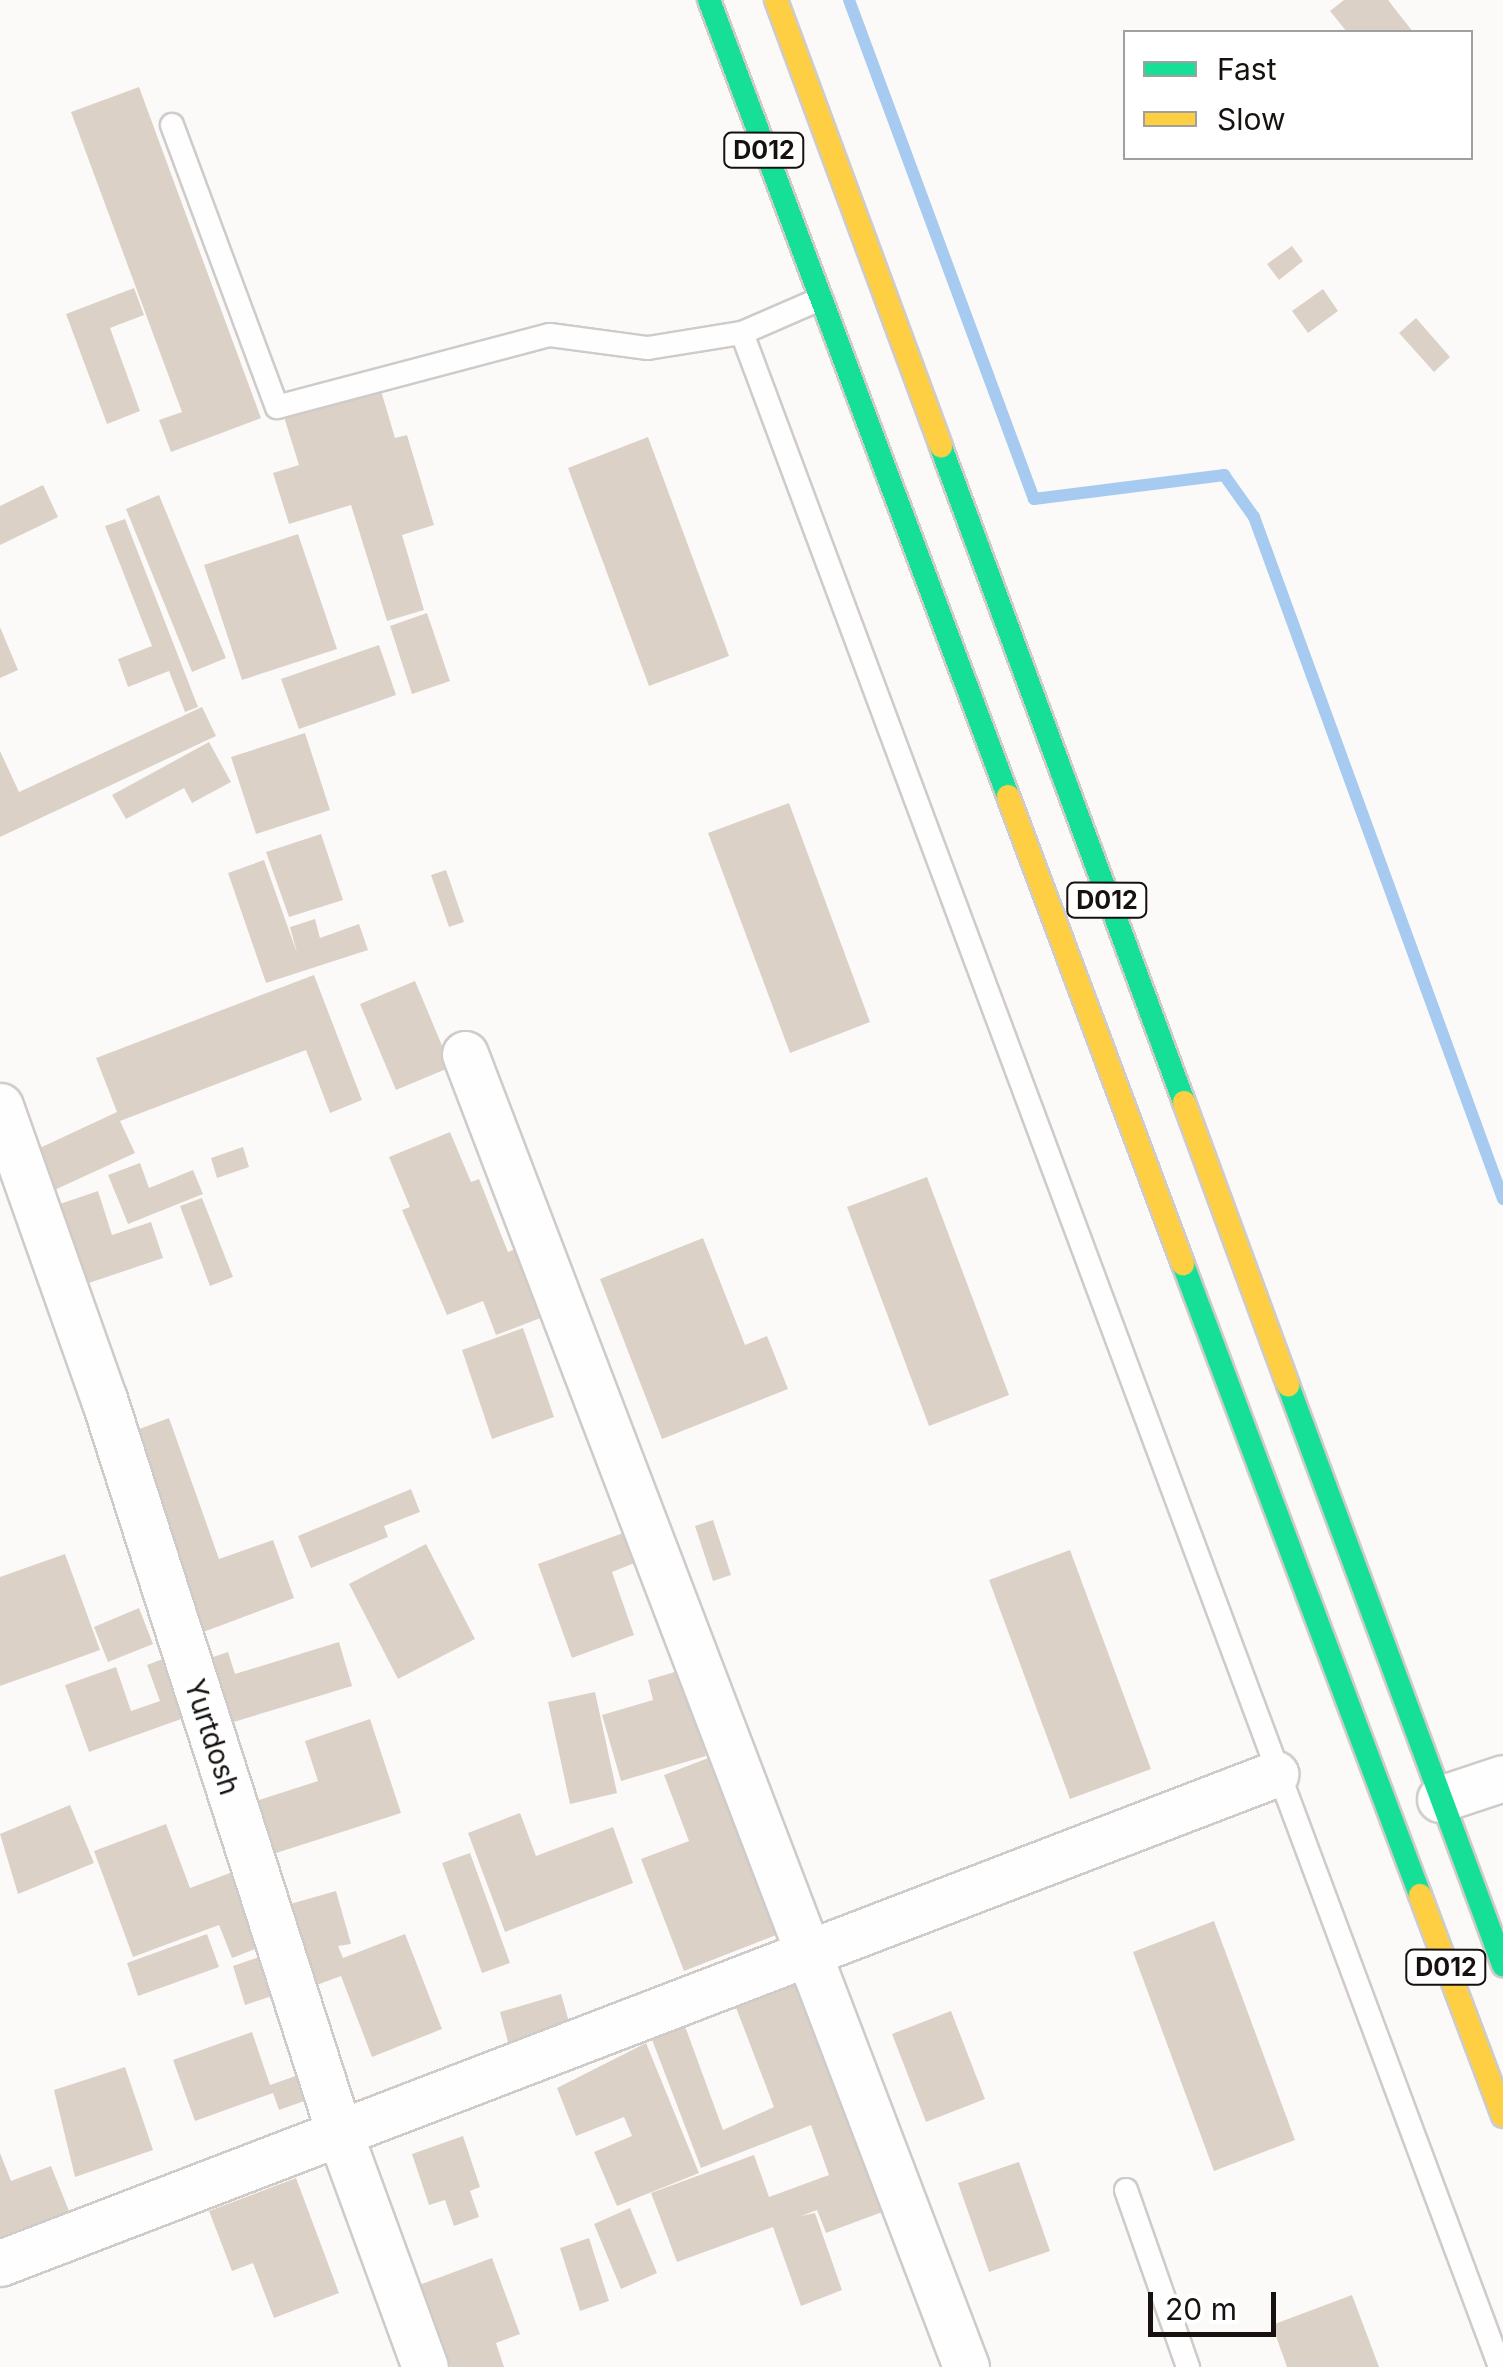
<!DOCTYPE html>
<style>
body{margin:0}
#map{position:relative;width:1503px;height:2367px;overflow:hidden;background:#fcfaf9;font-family:Inter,sans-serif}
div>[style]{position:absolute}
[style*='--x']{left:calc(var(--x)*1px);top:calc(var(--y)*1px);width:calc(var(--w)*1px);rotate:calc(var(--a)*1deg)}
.stream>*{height:12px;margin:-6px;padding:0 6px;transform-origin:6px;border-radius:6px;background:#a7caf0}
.building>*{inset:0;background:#dcd1c6}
.roads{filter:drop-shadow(2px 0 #cecbc9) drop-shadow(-2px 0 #cecbc9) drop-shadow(0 2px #cecbc9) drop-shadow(0 -2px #cecbc9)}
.lane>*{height:22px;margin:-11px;padding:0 11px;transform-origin:11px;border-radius:11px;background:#fffefe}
.street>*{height:45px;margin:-22.5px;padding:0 22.5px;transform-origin:22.5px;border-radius:22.5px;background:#fffefe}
.fast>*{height:22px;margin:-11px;padding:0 11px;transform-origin:11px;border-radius:11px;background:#16e098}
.slow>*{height:22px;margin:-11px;padding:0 11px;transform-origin:11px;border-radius:11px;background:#ffcf43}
span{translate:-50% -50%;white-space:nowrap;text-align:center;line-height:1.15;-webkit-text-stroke:10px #fff;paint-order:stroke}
.shield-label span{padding:2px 8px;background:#fff;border:2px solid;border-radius:8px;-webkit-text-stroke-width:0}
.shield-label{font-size:25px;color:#171210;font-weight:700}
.street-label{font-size:28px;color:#171210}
.legend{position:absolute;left:1123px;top:30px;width:350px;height:130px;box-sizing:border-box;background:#fff;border:2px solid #a2a09f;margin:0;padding:12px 18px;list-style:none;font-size:30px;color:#171210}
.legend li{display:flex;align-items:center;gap:20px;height:50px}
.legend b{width:50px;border:2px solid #a2a09f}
.scale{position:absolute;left:1148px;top:2292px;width:128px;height:45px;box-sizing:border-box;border:5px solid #171210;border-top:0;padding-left:12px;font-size:30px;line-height:35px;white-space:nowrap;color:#171210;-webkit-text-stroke:8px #fff;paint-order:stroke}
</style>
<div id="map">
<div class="stream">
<i style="--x:849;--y:0;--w:532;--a:69.66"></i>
<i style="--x:1034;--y:499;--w:192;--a:-7.2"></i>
<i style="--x:1224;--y:475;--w:52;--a:54.5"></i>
<i style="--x:1254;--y:517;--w:726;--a:69.94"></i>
</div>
<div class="building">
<i style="clip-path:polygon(1344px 0,1388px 0,1413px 32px,1347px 32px,1330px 11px)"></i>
<i style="clip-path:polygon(139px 87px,261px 418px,171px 452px,159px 420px,182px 412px,71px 112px)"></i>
<i style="clip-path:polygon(1292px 246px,1303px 261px,1279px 280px,1267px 264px)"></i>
<i style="clip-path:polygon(134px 288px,144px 315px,110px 328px,140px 411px,107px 424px,66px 314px)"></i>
<i style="clip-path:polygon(1323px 289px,1338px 311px,1308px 333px,1292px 311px)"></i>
<i style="clip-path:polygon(1416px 318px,1450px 357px,1434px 372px,1399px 333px)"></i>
<i style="clip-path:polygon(379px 384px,395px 438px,407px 435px,434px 525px,402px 535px,424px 610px,387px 621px,351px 505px,289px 524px,273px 473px,299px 465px,283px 414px)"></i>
<i style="clip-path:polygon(648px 437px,729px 656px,649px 686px,568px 468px)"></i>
<i style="clip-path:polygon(43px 485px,58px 517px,0 545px,0 506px)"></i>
<i style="clip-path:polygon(159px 495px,226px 658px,192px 672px,126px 509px)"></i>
<i style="clip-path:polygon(125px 519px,198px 707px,185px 712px,169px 671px,128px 687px,118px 659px,152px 646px,105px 526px)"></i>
<i style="clip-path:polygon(298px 534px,337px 649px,242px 680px,204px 565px)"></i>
<i style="clip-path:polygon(427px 613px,450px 681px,412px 694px,390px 626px)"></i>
<i style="clip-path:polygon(0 627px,18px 670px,0 678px)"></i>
<i style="clip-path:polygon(379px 645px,396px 695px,299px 729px,281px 679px)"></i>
<i style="clip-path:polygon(202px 707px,216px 736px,0 837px,0 751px,19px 792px)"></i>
<i style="clip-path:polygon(305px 733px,330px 810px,256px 834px,231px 757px)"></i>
<i style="clip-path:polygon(209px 742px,231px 782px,192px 803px,184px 788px,126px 819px,112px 795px)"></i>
<i style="clip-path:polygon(789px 803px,870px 1022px,790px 1053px,708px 833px)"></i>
<i style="clip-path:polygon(321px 834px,343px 900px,289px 917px,266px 852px)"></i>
<i style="clip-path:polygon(264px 860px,297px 953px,290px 927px,315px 919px,320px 938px,359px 924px,368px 950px,266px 983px,228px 873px)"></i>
<i style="clip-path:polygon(446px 870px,464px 922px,449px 927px,431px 875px)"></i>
<i style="clip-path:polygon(314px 975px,362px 1100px,330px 1113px,306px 1050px,120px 1121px,135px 1153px,48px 1193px,29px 1153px,117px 1112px,96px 1058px)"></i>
<i style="clip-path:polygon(415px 981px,451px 1067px,396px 1090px,360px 1004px)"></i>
<i style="clip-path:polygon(450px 1132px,471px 1182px,479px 1179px,508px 1252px,518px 1248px,551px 1314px,496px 1335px,483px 1301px,447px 1315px,402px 1210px,410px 1207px,389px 1157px)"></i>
<i style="clip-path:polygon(243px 1147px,249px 1167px,217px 1178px,211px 1158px)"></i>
<i style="clip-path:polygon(140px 1163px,149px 1188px,193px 1170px,203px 1194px,128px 1224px,108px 1175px)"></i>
<i style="clip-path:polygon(927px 1177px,1009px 1395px,929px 1426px,847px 1207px)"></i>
<i style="clip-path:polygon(98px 1191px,112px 1235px,151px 1222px,163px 1258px,77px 1287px,51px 1207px)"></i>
<i style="clip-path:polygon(202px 1198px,233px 1277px,210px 1286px,180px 1206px)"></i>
<i style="clip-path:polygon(703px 1238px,745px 1345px,767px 1336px,788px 1389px,662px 1439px,600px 1279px)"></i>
<i style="clip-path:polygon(523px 1328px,554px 1417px,492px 1439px,462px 1350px)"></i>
<i style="clip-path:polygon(169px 1418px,219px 1559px,273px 1540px,294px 1598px,198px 1634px,126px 1434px)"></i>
<i style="clip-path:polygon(411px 1489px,420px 1512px,384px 1526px,388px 1537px,311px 1568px,298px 1536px)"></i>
<i style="clip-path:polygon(713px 1520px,731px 1575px,713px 1581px,695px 1526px)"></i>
<i style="clip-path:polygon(626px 1532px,637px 1562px,612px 1572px,634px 1635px,572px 1658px,538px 1564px)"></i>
<i style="clip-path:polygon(426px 1544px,475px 1639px,398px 1679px,349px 1584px)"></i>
<i style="clip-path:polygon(1070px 1550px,1151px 1769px,1070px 1799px,989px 1580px)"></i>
<i style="clip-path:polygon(65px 1554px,100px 1650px,0 1686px,0 1577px)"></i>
<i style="clip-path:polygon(139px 1608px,153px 1644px,108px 1662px,94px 1627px)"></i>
<i style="clip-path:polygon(339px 1642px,352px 1686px,227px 1724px,207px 1659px,228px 1652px,235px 1674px)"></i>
<i style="clip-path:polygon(163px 1659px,184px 1718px,89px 1752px,65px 1685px,116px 1667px,131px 1711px,160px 1701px,147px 1665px)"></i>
<i style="clip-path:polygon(681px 1670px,706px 1756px,621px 1781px,602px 1715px,653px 1700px,648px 1680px)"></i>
<i style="clip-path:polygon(595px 1692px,617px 1793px,570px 1804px,548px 1702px)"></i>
<i style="clip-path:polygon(370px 1719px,401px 1813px,273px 1854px,256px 1801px,318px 1781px,305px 1741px)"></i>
<i style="clip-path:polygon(711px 1757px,779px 1934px,684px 1971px,641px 1859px,689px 1841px,664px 1775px)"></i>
<i style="clip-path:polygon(70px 1805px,94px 1863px,18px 1894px,0 1834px)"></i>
<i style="clip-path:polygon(520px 1813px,536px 1856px,613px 1827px,633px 1883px,505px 1932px,468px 1833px)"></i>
<i style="clip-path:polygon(166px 1824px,190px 1888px,238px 1870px,266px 1945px,232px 1958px,219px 1925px,133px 1957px,94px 1851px)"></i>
<i style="clip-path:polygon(470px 1853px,510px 1963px,482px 1973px,442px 1863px)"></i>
<i style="clip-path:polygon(336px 1891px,351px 1944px,338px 1946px,343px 1958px,405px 1934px,442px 2029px,372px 2057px,341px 1976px,314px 1986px,290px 1904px)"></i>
<i style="clip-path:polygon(1214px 1921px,1295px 2140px,1214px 2171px,1133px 1952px)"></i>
<i style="clip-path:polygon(207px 1934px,219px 1967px,138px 1996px,127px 1963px)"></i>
<i style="clip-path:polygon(265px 1955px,278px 1994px,245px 2005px,233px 1966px)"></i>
<i style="clip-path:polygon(796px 1981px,885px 2211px,826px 2233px,817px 2210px,801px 2216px,815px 2213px,842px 2290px,801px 2306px,773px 2227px,677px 2262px,651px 2193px,754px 2155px,769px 2197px,829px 2175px,811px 2125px,701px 2168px,651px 2037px,685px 2026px,723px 2130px,774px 2107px,735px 2005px)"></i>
<i style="clip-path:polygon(561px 1994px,571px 2029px,509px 2046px,500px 2012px)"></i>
<i style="clip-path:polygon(951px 2011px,985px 2099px,926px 2122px,892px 2034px)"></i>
<i style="clip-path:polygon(252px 2032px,270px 2085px,301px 2074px,310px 2099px,279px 2110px,273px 2093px,195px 2121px,173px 2060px)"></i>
<i style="clip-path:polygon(646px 2043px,699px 2173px,617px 2206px,594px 2152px,632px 2136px,624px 2117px,576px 2136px,557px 2088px)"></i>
<i style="clip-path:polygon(125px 2067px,153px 2150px,75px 2177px,54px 2090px)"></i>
<i style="clip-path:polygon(463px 2136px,480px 2187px,470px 2191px,479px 2217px,454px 2226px,445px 2200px,429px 2205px,412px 2154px)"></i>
<i style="clip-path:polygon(0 2153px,11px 2181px,51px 2166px,69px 2211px,0 2237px)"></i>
<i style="clip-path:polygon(1019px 2162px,1050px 2251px,989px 2272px,958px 2183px)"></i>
<i style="clip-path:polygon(296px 2178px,339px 2293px,274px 2318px,253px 2263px,232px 2271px,209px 2211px)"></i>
<i style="clip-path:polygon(630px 2208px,657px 2273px,621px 2289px,594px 2224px)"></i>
<i style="clip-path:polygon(589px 2238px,609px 2301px,580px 2311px,560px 2248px)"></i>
<i style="clip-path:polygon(492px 2258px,520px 2334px,496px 2343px,504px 2367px,451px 2367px,419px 2285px)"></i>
<i style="clip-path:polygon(1352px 2295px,1379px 2367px,1287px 2367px,1272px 2325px)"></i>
</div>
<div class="roads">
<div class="lane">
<i style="--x:172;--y:125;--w:301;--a:69.6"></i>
<i style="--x:277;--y:407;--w:282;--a:-14.8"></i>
<i style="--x:550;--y:335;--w:99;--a:7.6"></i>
<i style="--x:648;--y:348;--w:95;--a:-9.1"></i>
<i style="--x:742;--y:333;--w:83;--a:-23.5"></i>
<i style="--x:742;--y:333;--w:2171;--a:69.56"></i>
<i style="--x:1126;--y:2190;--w:188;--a:70.7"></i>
</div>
<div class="street">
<i style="--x:465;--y:1054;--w:1405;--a:69.11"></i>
<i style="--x:0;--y:1106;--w:311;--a:70.5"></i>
<i style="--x:104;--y:1399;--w:770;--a:72.22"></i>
<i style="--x:339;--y:2132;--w:250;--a:69.9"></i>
<i style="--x:1440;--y:1799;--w:66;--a:-18.4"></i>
<i style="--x:0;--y:2263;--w:1366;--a:-20.98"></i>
</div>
<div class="fast">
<i style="--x:709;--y:0;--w:850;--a:69.41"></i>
<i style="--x:941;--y:447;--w:699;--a:69.65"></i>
<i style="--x:1183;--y:1264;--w:674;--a:69.41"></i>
<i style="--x:1288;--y:1385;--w:619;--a:69.66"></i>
</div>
<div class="slow">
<i style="--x:776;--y:0;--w:476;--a:69.7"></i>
<i style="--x:1008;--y:796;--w:500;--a:69.5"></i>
<i style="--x:1184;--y:1102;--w:302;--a:69.8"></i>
<i style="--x:1420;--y:1895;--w:236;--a:69.4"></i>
</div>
</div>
<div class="shield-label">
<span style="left:764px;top:150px">D012</span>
<span style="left:1107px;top:900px">D012</span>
<span style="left:1446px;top:1967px">D012</span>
</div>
<div class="street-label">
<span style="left:212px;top:1737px;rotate:72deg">Yurtdosh</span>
</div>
<ul class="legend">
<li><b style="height:12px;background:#16e098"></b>Fast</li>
<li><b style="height:12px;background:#ffcf43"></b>Slow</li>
</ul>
<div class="scale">20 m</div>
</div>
